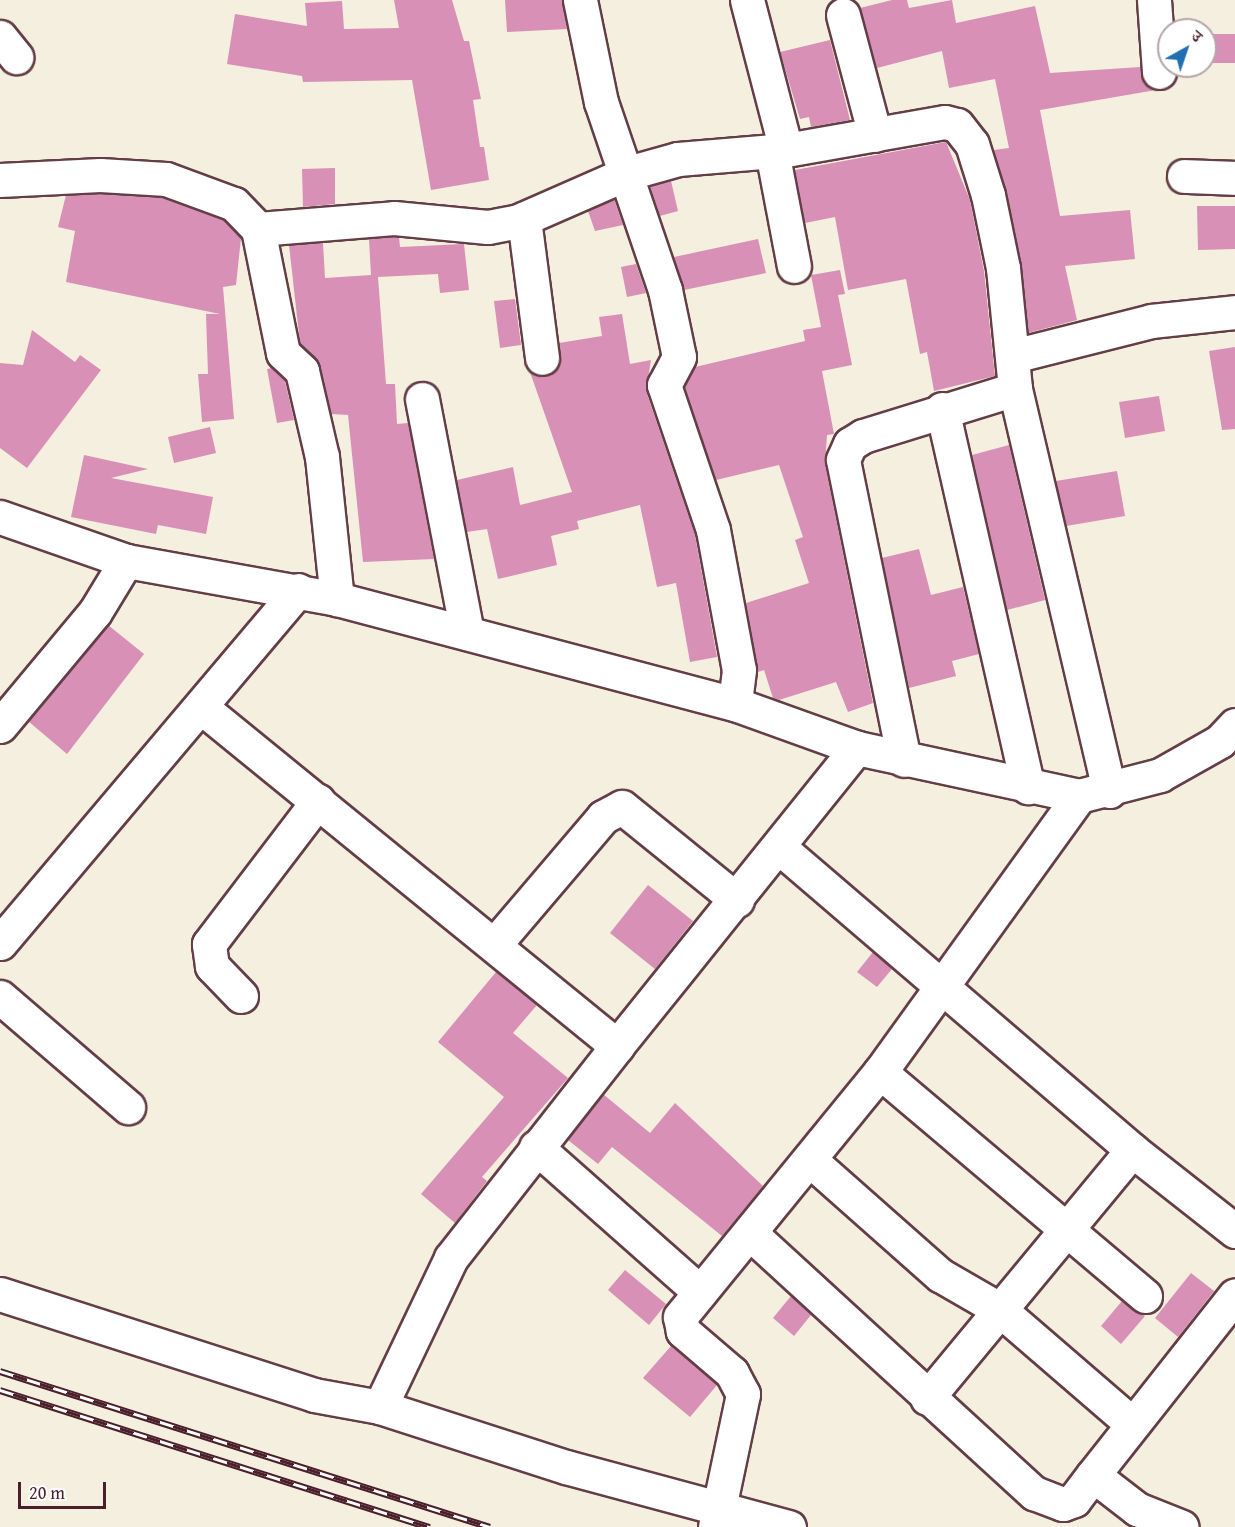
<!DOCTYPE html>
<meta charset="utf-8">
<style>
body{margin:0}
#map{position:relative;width:1235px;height:1527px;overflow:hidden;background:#f4efde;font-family:"Gentium Book Plus","Noto Serif Devanagari",serif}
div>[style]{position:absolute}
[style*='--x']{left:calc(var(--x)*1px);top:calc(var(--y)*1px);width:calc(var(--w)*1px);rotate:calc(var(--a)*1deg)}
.building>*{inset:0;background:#d890b7}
.roads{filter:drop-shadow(2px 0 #643e46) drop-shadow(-2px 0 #643e46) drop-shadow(0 2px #643e46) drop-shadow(0 -2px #643e46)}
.minor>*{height:33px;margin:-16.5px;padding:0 16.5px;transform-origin:16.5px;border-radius:16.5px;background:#fff}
.rail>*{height:7px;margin-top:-3.5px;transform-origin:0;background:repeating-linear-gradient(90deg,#fff 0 14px,#4a1f2b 0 28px);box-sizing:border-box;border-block:2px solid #4a1f2b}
span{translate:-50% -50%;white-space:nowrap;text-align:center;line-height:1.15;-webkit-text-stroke:4.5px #fff;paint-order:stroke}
.north{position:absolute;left:1157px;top:18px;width:60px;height:60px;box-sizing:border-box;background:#fff;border:2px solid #b7a5aa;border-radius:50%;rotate:40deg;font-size:16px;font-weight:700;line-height:24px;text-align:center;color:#4a1f2b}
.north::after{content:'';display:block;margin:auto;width:21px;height:27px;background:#1f6fb2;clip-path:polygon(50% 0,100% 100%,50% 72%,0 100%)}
.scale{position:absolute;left:18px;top:1482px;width:88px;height:27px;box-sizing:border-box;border:3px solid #4a1f2b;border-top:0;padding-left:8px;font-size:18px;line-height:21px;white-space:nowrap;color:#4a1f2b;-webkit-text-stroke:4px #fff;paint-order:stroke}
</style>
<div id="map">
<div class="building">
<i style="clip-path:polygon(394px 0,452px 0,464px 41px,469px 41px,481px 99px,473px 100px,480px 147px,484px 147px,489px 180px,431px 190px,412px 80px,303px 82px,302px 76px,227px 64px,235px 14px,307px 26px,305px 3px,342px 1px,344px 29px,399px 28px)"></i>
<i style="clip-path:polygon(505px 0,562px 0,567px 29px,507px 32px)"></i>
<i style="clip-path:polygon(892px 0,907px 0,909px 8px,952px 0,956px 23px,1035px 6px,1050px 73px,1140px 67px,1144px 83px,1156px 90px,1040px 110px,1060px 216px,1130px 210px,1135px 259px,1065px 266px,1077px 320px,1028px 333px,1021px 264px,994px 150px,1009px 148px,995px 79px,949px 88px,942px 51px,877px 68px,860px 8px)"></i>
<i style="clip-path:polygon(1205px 34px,1235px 34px,1235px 63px,1205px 63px)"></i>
<i style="clip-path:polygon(830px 40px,850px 120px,811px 127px,809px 117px,800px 119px,780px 52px)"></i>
<i style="clip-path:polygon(946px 142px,970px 200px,984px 271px,995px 376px,934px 391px,927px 352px,920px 354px,906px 279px,848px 290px,835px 217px,805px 223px,795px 170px)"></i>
<i style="clip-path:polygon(335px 168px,335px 204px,303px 207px,302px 169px)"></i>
<i style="clip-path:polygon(671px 181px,678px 211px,660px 216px,650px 186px)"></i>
<i style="clip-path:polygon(100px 194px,162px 198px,223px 220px,241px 238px,236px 285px,223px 287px,234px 419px,202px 422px,198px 374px,208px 374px,206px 314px,220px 314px,66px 282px,75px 231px,58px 227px,66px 195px)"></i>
<i style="clip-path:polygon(614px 199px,623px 225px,595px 231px,588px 211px)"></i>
<i style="clip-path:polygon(1197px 206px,1235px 206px,1235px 249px,1198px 250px)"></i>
<i style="clip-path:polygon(399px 237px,400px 247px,464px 244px,469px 290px,440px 293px,438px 274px,378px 277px,386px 384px,395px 384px,397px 424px,408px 423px,434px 559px,363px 562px,348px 415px,331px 414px,320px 366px,300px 343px,289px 245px,323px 243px,325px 278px,371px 275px,369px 239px)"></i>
<i style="clip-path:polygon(758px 239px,766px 273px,684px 290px,674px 257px)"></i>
<i style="clip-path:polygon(636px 264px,646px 293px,627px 297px,621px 267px)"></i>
<i style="clip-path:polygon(840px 270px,845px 294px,838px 295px,852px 365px,822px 371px,834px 434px,827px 435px,825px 464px,873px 703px,848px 712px,836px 682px,779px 700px,773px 698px,764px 670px,758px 672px,746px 603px,809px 583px,795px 540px,803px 537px,779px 465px,716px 480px,684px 387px,695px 367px,805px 341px,803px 330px,821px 327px,811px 275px)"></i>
<i style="clip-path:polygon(515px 299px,521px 345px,500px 348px,494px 301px)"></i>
<i style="clip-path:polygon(622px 314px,630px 364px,651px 360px,646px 391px,695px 535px,717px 657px,690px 662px,676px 583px,657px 587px,640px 505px,577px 521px,579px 529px,551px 536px,557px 565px,498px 579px,487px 529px,467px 532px,457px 480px,513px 467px,520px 505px,572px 492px,530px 372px,553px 373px,559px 365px,559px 343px,602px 336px,599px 317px)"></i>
<i style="clip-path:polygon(32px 330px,75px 362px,80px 355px,101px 370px,27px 468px,0 448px,0 363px,23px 365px)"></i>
<i style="clip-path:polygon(1235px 347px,1235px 429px,1222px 430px,1209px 351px)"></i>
<i style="clip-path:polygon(272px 368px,285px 381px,294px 420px,277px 423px,267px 369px)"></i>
<i style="clip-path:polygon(1159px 396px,1165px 431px,1125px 438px,1119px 402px)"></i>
<i style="clip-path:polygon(210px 427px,216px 453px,174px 463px,168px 437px)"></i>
<i style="clip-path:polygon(1009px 445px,1045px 600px,1007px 610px,972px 455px)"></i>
<i style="clip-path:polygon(84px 455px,148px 469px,111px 478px,213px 497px,206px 534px,158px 525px,156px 534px,71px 517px)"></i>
<i style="clip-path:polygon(1117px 471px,1125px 516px,1066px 526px,1056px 481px)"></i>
<i style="clip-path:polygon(919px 549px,931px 595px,963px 587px,979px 654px,952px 661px,956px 676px,909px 688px,882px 558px)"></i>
<i style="clip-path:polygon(108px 625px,144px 654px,67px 754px,28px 721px)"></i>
<i style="clip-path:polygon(648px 885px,693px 921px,655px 969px,610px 933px)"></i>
<i style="clip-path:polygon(873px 952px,892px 969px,877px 987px,857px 972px)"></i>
<i style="clip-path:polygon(496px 972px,537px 1005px,513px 1033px,568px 1078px,482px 1177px,487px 1181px,455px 1223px,421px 1194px,504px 1097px,438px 1042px)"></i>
<i style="clip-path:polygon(603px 1094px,650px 1133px,675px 1103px,763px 1186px,722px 1236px,612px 1147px,598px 1164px,568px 1140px)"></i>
<i style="clip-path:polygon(625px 1270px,666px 1304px,649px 1325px,608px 1290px)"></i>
<i style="clip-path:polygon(1191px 1273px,1214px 1291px,1178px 1337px,1155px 1318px)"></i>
<i style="clip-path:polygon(791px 1296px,811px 1315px,794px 1336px,773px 1318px)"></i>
<i style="clip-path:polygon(1122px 1301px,1145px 1316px,1121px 1344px,1101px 1326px)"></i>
<i style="clip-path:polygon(671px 1346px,717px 1385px,690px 1417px,643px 1378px)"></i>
</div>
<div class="roads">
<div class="minor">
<i style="--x:580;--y:0;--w:104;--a:78.4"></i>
<i style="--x:601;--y:102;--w:199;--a:71.2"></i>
<i style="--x:665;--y:290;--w:68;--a:78.2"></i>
<i style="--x:679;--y:357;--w:32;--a:118"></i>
<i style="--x:664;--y:385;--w:153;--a:71.3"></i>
<i style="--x:713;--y:530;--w:142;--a:79.5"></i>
<i style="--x:739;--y:670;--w:34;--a:97"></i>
<i style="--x:747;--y:0;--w:155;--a:75.4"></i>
<i style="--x:1154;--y:0;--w:72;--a:86"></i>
<i style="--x:843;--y:15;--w:124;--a:75.1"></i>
<i style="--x:0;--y:37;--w:26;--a:51"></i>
<i style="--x:772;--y:151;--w:117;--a:79.2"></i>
<i style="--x:1184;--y:176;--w:51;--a:2.2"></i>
<i style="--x:0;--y:180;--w:100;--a:-2.9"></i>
<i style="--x:100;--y:175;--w:66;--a:3.5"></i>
<i style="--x:166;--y:179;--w:72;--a:20.2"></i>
<i style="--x:234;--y:204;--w:35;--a:46"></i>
<i style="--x:258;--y:229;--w:136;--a:-4.6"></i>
<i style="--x:394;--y:218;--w:94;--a:5.5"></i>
<i style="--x:488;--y:227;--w:31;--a:-11"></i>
<i style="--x:518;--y:221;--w:120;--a:-23.6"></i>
<i style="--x:628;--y:173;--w:52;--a:-15.6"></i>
<i style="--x:678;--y:159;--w:108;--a:-4.8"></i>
<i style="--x:786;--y:150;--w:161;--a:-10"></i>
<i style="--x:945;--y:122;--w:12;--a:14"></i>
<i style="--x:957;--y:125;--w:24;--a:52"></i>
<i style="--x:972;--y:144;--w:53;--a:72.6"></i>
<i style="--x:988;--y:195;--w:75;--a:78.4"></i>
<i style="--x:1003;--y:268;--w:122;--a:84.3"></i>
<i style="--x:1015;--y:389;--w:159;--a:162.8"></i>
<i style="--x:863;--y:436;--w:15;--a:148"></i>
<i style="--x:850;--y:444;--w:17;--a:114"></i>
<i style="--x:843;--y:460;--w:306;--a:78.5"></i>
<i style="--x:524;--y:219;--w:140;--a:82.6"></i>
<i style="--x:258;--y:229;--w:126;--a:78.6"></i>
<i style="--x:283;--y:353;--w:26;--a:43"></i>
<i style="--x:302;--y:371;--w:88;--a:76.9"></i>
<i style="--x:322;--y:457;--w:143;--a:84"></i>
<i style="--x:1013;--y:356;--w:142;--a:-14.2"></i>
<i style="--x:1151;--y:321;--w:84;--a:-6.1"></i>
<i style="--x:1015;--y:389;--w:413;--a:76.8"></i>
<i style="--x:422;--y:399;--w:238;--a:79.1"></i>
<i style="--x:942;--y:409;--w:388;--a:77.2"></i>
<i style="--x:0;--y:517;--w:133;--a:19.2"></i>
<i style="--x:126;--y:561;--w:214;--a:10.2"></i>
<i style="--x:337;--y:599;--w:412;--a:14.8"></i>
<i style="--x:735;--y:704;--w:130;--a:19.8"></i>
<i style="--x:857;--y:748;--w:227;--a:12.2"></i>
<i style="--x:1079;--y:796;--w:84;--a:-14.5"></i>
<i style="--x:1160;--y:775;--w:69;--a:-29.5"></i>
<i style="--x:1220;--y:741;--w:22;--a:-47"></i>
<i style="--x:201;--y:707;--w:537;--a:39.18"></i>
<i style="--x:617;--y:1046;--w:383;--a:-51.2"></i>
<i style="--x:0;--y:726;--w:148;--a:-50.2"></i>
<i style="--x:95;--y:612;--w:60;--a:-58.7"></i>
<i style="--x:780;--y:848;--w:464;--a:40.6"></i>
<i style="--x:1132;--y:1150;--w:131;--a:38.2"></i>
<i style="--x:0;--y:943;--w:462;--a:-49.8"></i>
<i style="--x:495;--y:944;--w:167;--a:-49.6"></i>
<i style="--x:603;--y:817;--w:21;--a:-28"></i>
<i style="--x:622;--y:807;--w:148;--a:39"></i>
<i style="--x:241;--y:996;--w:42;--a:-134"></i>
<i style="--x:212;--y:966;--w:22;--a:-98"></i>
<i style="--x:209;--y:944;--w:180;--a:-52.7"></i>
<i style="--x:0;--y:997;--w:169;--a:40.7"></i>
<i style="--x:880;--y:1072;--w:347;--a:40.2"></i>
<i style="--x:536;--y:1147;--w:219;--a:41.5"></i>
<i style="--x:810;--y:1160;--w:174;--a:41.5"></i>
<i style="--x:940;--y:1275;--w:68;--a:30"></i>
<i style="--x:999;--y:1309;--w:173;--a:40.8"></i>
<i style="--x:751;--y:1234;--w:384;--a:42.5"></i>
<i style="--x:1034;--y:1493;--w:31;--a:21"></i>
<i style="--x:1063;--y:1504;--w:12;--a:-20"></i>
<i style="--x:1074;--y:1500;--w:31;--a:-53"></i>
<i style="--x:1093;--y:1475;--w:56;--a:37.7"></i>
<i style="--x:1137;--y:1509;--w:48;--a:21.8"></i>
<i style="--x:0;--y:1294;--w:330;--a:17.8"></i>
<i style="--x:314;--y:1395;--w:67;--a:10.3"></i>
<i style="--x:380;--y:1407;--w:195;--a:17.9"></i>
<i style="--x:566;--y:1467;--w:231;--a:15.1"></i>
<i style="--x:927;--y:1398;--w:322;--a:-50.4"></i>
<i style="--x:380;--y:1407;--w:165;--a:-64.5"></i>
<i style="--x:451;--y:1258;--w:269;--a:-51.9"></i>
<i style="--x:1093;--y:1475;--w:229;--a:-51.7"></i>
<i style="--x:715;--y:1527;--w:136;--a:-78.1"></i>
<i style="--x:743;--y:1394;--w:24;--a:-118"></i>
<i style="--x:732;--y:1373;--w:65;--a:-139.4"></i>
<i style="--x:683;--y:1331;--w:14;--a:-102"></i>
<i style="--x:680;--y:1317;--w:316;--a:-50.8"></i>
<i style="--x:880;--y:1072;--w:340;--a:-54.2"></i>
</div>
</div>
<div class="rail">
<i style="--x:0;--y:1371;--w:514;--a:17.66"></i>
<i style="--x:0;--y:1390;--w:451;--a:17.7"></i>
</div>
<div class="north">उ</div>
<div class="scale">20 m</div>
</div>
